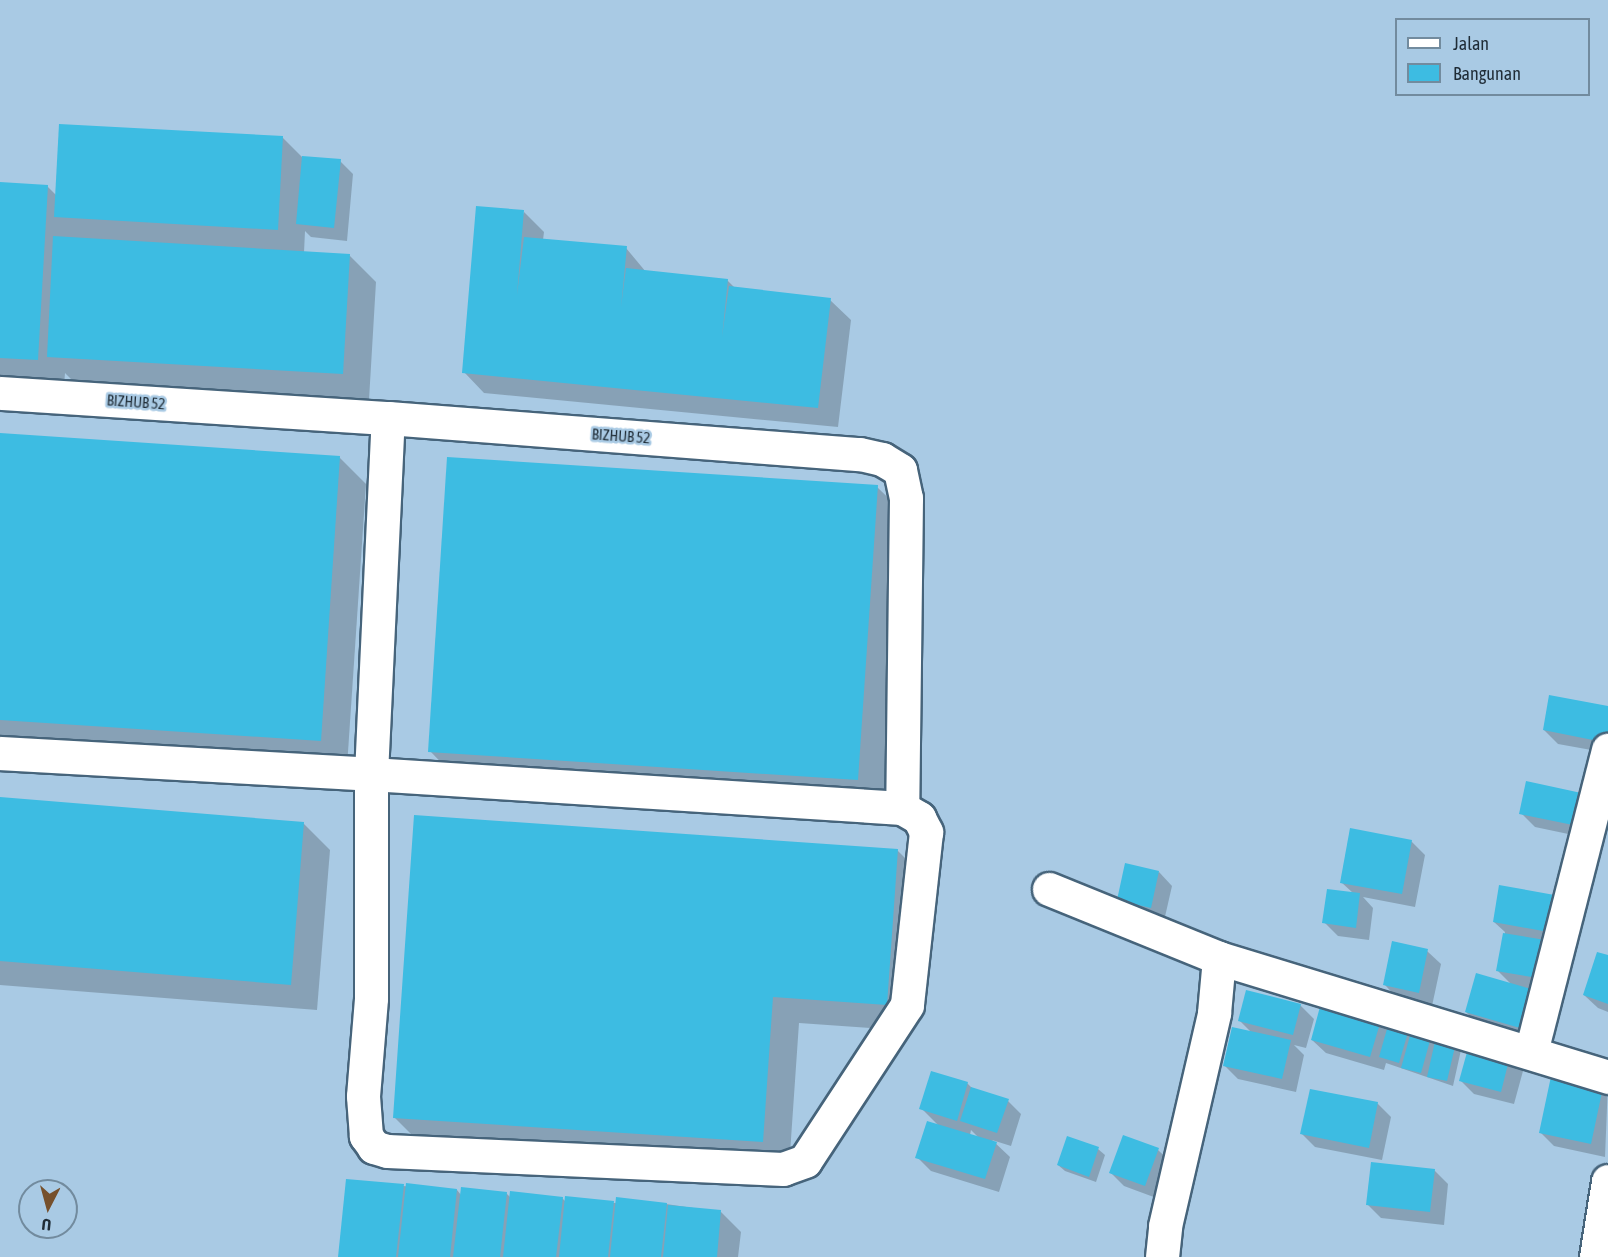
<!DOCTYPE html>
<style>
body{margin:0}
#map{position:relative;width:1608px;height:1257px;overflow:hidden;background:#a9cae4;font-family:"Asap Condensed",sans-serif}
div>[style]{position:absolute}
[style*='--x']{left:calc(var(--x)*1px);top:calc(var(--y)*1px);width:calc(var(--w)*1px);rotate:calc(var(--a)*1deg)}
.shadow>*{inset:0;background:#0003}
.building>*{inset:0;background:#3dbce2}
.roads{filter:drop-shadow(2px 0 #46647b) drop-shadow(-2px 0 #46647b) drop-shadow(0 2px #46647b) drop-shadow(0 -2px #46647b)}
.minor>*{height:33px;margin:-16.5px;padding:0 16.5px;transform-origin:16.5px;border-radius:16.5px;background:#fff}
span{translate:-50% -50%;white-space:nowrap;text-align:center;line-height:1.15;-webkit-text-stroke:5px #a9cae4;paint-order:stroke}
.street-label{font-size:15px;color:#1f2c36}
.legend{position:absolute;left:1395px;top:18px;width:195px;height:78px;box-sizing:border-box;background:#a9cae4;border:2px solid #728b9e;margin:0;padding:8px 10px;list-style:none;font-size:18px;color:#1f2c36}
.legend li{display:flex;align-items:center;gap:12px;height:30px}
.legend b{width:30px;border:2px solid #728b9e}
.north{position:absolute;left:18px;top:1179px;width:60px;height:60px;box-sizing:border-box;background:#a9cae4;border:2px solid #728b9e;border-radius:50%;rotate:186deg;font-size:16px;font-weight:700;line-height:24px;text-align:center;color:#1f2c36}
.north::after{content:'';display:block;margin:auto;width:21px;height:27px;background:#76502c;clip-path:polygon(50% 0,100% 100%,50% 72%,0 100%)}
</style>
<div id="map">
<div class="shadow">
<i style="clip-path:polygon(282px 137px,303px 158px,340px 161px,353px 174px,347px 241px,311px 237px,305px 231px,304px 253px,349px 255px,376px 282px,369px 400px,75px 383px,65px 373px,64px 386px,0 383px,0 184px,47px 186px,57px 196px)"></i>
<i style="clip-path:polygon(524px 212px,544px 232px,543px 240px,626px 248px,646px 272px,727px 280px,736px 289px,830px 300px,851px 320px,838px 427px,484px 393px,464px 372px)"></i>
<i style="clip-path:polygon(0 434px,339px 457px,366px 484px,347px 767px,0 744px)"></i>
<i style="clip-path:polygon(877px 487px,904px 513px,884px 806px,456px 778px,430px 751px)"></i>
<i style="clip-path:polygon(1608px 708px,1608px 753px,1558px 744px,1544px 730px)"></i>
<i style="clip-path:polygon(1528px 783px,1592px 839px,1535px 827px,1521px 813px)"></i>
<i style="clip-path:polygon(0 799px,303px 823px,330px 850px,317px 1010px,0 985px)"></i>
<i style="clip-path:polygon(1411px 841px,1425px 855px,1415px 907px,1363px 897px,1373px 908px,1369px 940px,1338px 936px,1324px 922px,1353px 893px,1341px 882px)"></i>
<i style="clip-path:polygon(897px 850px,924px 877px,913px 1031px,799px 1023px,789px 1168px,421px 1144px,394px 1117px)"></i>
<i style="clip-path:polygon(1159px 872px,1172px 886px,1164px 921px,1118px 900px)"></i>
<i style="clip-path:polygon(1560px 897px,1557px 992px,1527px 989px,1541px 1043px,1480px 1026px,1466px 1012px,1512px 985px,1498px 971px,1505px 932px,1494px 922px)"></i>
<i style="clip-path:polygon(1427px 951px,1441px 964px,1432px 1006px,1398px 999px,1385px 985px)"></i>
<i style="clip-path:polygon(1608px 957px,1608px 1012px,1598px 1008px,1584px 995px)"></i>
<i style="clip-path:polygon(1300px 1005px,1314px 1019px,1306px 1048px,1294px 1045px,1304px 1055px,1296px 1092px,1238px 1079px,1225px 1066px,1252px 1033px,1240px 1021px)"></i>
<i style="clip-path:polygon(1380px 1021px,1388px 1029px,1390px 1024px,1436px 1044px,1455px 1043px,1461px 1050px,1453px 1086px,1386px 1063px,1384px 1070px,1326px 1053px,1312px 1040px)"></i>
<i style="clip-path:polygon(1509px 1057px,1523px 1071px,1514px 1104px,1474px 1094px,1461px 1081px)"></i>
<i style="clip-path:polygon(evenodd,967px 1083px,973px 1089px,1008px 1101px,1021px 1114px,1011px 1146px,992px 1140px,1010px 1157px,999px 1192px,931px 1171px,917px 1157px,939px 1126px,921px 1108px,967px 1083px,971px 1130px,979px 1138px,970px 1135px,971px 1130px)"></i>
<i style="clip-path:polygon(1608px 1083px,1605px 1157px,1554px 1146px,1541px 1133px)"></i>
<i style="clip-path:polygon(1377px 1103px,1391px 1117px,1382px 1160px,1315px 1147px,1302px 1134px)"></i>
<i style="clip-path:polygon(1124px 1137px,1158px 1150px,1172px 1163px,1159px 1199px,1124px 1186px,1110px 1172px)"></i>
<i style="clip-path:polygon(1098px 1149px,1105px 1155px,1096px 1182px,1065px 1171px,1058px 1165px)"></i>
<i style="clip-path:polygon(1434px 1170px,1448px 1184px,1444px 1225px,1381px 1218px,1368px 1205px)"></i>
<i style="clip-path:polygon(403px 1186px,457px 1190px,461px 1195px,506px 1193px,511px 1198px,562px 1198px,566px 1202px,666px 1204px,721px 1212px,741px 1232px,738px 1257px,339px 1257px)"></i>
</div>
<div class="building">
<i style="clip-path:polygon(59px 124px,283px 136px,278px 230px,54px 217px)"></i>
<i style="clip-path:polygon(302px 156px,341px 159px,334px 228px,296px 224px)"></i>
<i style="clip-path:polygon(0 182px,48px 185px,38px 360px,0 358px)"></i>
<i style="clip-path:polygon(476px 206px,524px 210px,517px 295px,524px 237px,627px 246px,621px 307px,626px 268px,728px 279px,722px 337px,729px 286px,831px 298px,818px 408px,462px 373px)"></i>
<i style="clip-path:polygon(53px 236px,350px 254px,343px 374px,47px 357px)"></i>
<i style="clip-path:polygon(0 433px,340px 456px,321px 741px,0 720px)"></i>
<i style="clip-path:polygon(447px 457px,878px 485px,858px 780px,428px 752px)"></i>
<i style="clip-path:polygon(1549px 695px,1608px 706px,1608px 743px,1543px 730px)"></i>
<i style="clip-path:polygon(1526px 781px,1586px 794px,1578px 826px,1519px 814px)"></i>
<i style="clip-path:polygon(0 797px,304px 822px,291px 985px,0 961px)"></i>
<i style="clip-path:polygon(414px 815px,898px 849px,887px 1005px,773px 997px,763px 1142px,393px 1118px)"></i>
<i style="clip-path:polygon(1350px 828px,1412px 840px,1402px 894px,1340px 883px)"></i>
<i style="clip-path:polygon(1125px 863px,1159px 871px,1151px 908px,1117px 900px)"></i>
<i style="clip-path:polygon(1499px 885px,1560px 896px,1554px 933px,1493px 922px)"></i>
<i style="clip-path:polygon(1327px 889px,1360px 893px,1356px 928px,1322px 923px)"></i>
<i style="clip-path:polygon(1503px 933px,1551px 941px,1544px 979px,1496px 971px)"></i>
<i style="clip-path:polygon(1392px 941px,1428px 949px,1419px 993px,1383px 985px)"></i>
<i style="clip-path:polygon(1597px 952px,1608px 955px,1608px 1004px,1583px 995px)"></i>
<i style="clip-path:polygon(1476px 973px,1538px 991px,1527px 1030px,1465px 1012px)"></i>
<i style="clip-path:polygon(1246px 990px,1301px 1004px,1293px 1035px,1238px 1021px)"></i>
<i style="clip-path:polygon(1321px 1003px,1381px 1020px,1370px 1057px,1311px 1040px)"></i>
<i style="clip-path:polygon(1389px 1022px,1409px 1029px,1399px 1063px,1379px 1057px)"></i>
<i style="clip-path:polygon(1232px 1027px,1291px 1040px,1282px 1079px,1223px 1066px)"></i>
<i style="clip-path:polygon(1411px 1032px,1431px 1037px,1421px 1073px,1401px 1068px)"></i>
<i style="clip-path:polygon(1436px 1037px,1456px 1042px,1447px 1081px,1427px 1077px)"></i>
<i style="clip-path:polygon(1469px 1045px,1510px 1056px,1501px 1092px,1459px 1081px)"></i>
<i style="clip-path:polygon(1553px 1067px,1605px 1078px,1591px 1144px,1539px 1133px)"></i>
<i style="clip-path:polygon(931px 1071px,968px 1082px,957px 1121px,919px 1109px)"></i>
<i style="clip-path:polygon(971px 1087px,1009px 1099px,997px 1133px,960px 1121px)"></i>
<i style="clip-path:polygon(1310px 1089px,1378px 1102px,1369px 1148px,1300px 1134px)"></i>
<i style="clip-path:polygon(927px 1121px,997px 1142px,985px 1179px,915px 1158px)"></i>
<i style="clip-path:polygon(1123px 1135px,1159px 1148px,1145px 1186px,1109px 1173px)"></i>
<i style="clip-path:polygon(1067px 1136px,1099px 1147px,1089px 1177px,1057px 1165px)"></i>
<i style="clip-path:polygon(1371px 1162px,1435px 1169px,1430px 1212px,1366px 1205px)"></i>
<i style="clip-path:polygon(346px 1179px,404px 1184px,396px 1257px,338px 1257px)"></i>
<i style="clip-path:polygon(406px 1183px,457px 1189px,450px 1257px,398px 1257px)"></i>
<i style="clip-path:polygon(461px 1187px,507px 1192px,500px 1257px,453px 1257px)"></i>
<i style="clip-path:polygon(510px 1191px,563px 1197px,556px 1257px,503px 1257px)"></i>
<i style="clip-path:polygon(565px 1196px,614px 1201px,608px 1257px,559px 1257px)"></i>
<i style="clip-path:polygon(616px 1197px,667px 1203px,661px 1257px,610px 1257px)"></i>
<i style="clip-path:polygon(668px 1205px,721px 1210px,717px 1257px,663px 1257px)"></i>
</div>
<div class="roads">
<div class="minor">
<i style="--x:0;--y:393;--w:389;--a:3.7"></i>
<i style="--x:388;--y:418;--w:473;--a:4.4"></i>
<i style="--x:860;--y:454;--w:23;--a:13"></i>
<i style="--x:882;--y:459;--w:21;--a:31"></i>
<i style="--x:900;--y:470;--w:29;--a:78"></i>
<i style="--x:906;--y:498;--w:310;--a:90.7"></i>
<i style="--x:0;--y:753;--w:372;--a:3.2"></i>
<i style="--x:371;--y:774;--w:532;--a:3.66"></i>
<i style="--x:902;--y:808;--w:20;--a:30"></i>
<i style="--x:919;--y:818;--w:16;--a:63"></i>
<i style="--x:926;--y:832;--w:174;--a:96.3"></i>
<i style="--x:907;--y:1005;--w:186;--a:123.2"></i>
<i style="--x:805;--y:1161;--w:23;--a:160"></i>
<i style="--x:783;--y:1169;--w:396;--a:-177.4"></i>
<i style="--x:387;--y:1151;--w:14;--a:-163"></i>
<i style="--x:374;--y:1147;--w:14;--a:-126"></i>
<i style="--x:366;--y:1136;--w:40;--a:-94.3"></i>
<i style="--x:363;--y:1096;--w:98;--a:-85.3"></i>
<i style="--x:371;--y:998;--w:224;--a:-90"></i>
<i style="--x:371;--y:774;--w:356;--a:-87.3"></i>
<i style="--x:1049;--y:889;--w:183;--a:22.1"></i>
<i style="--x:1531;--y:1052;--w:312;--a:-75.7"></i>
<i style="--x:1162;--y:1257;--w:31;--a:-84"></i>
<i style="--x:1165;--y:1226;--w:219;--a:-77"></i>
<i style="--x:1214;--y:1013;--w:55;--a:-84.8"></i>
<i style="--x:1219;--y:958;--w:407;--a:17"></i>
<i style="--x:1596;--y:1257;--w:77;--a:-81"></i>
</div>
</div>
<div class="street-label">
<span style="left:136px;top:402px;rotate:4deg">BIZHUB 52</span>
<span style="left:621px;top:436px;rotate:4deg">BIZHUB 52</span>
</div>
<ul class="legend">
<li><b style="height:8px;background:#fff"></b>Jalan</li>
<li><b style="height:16px;background:#3dbce2"></b>Bangunan</li>
</ul>
<div class="north">U</div>
</div>
